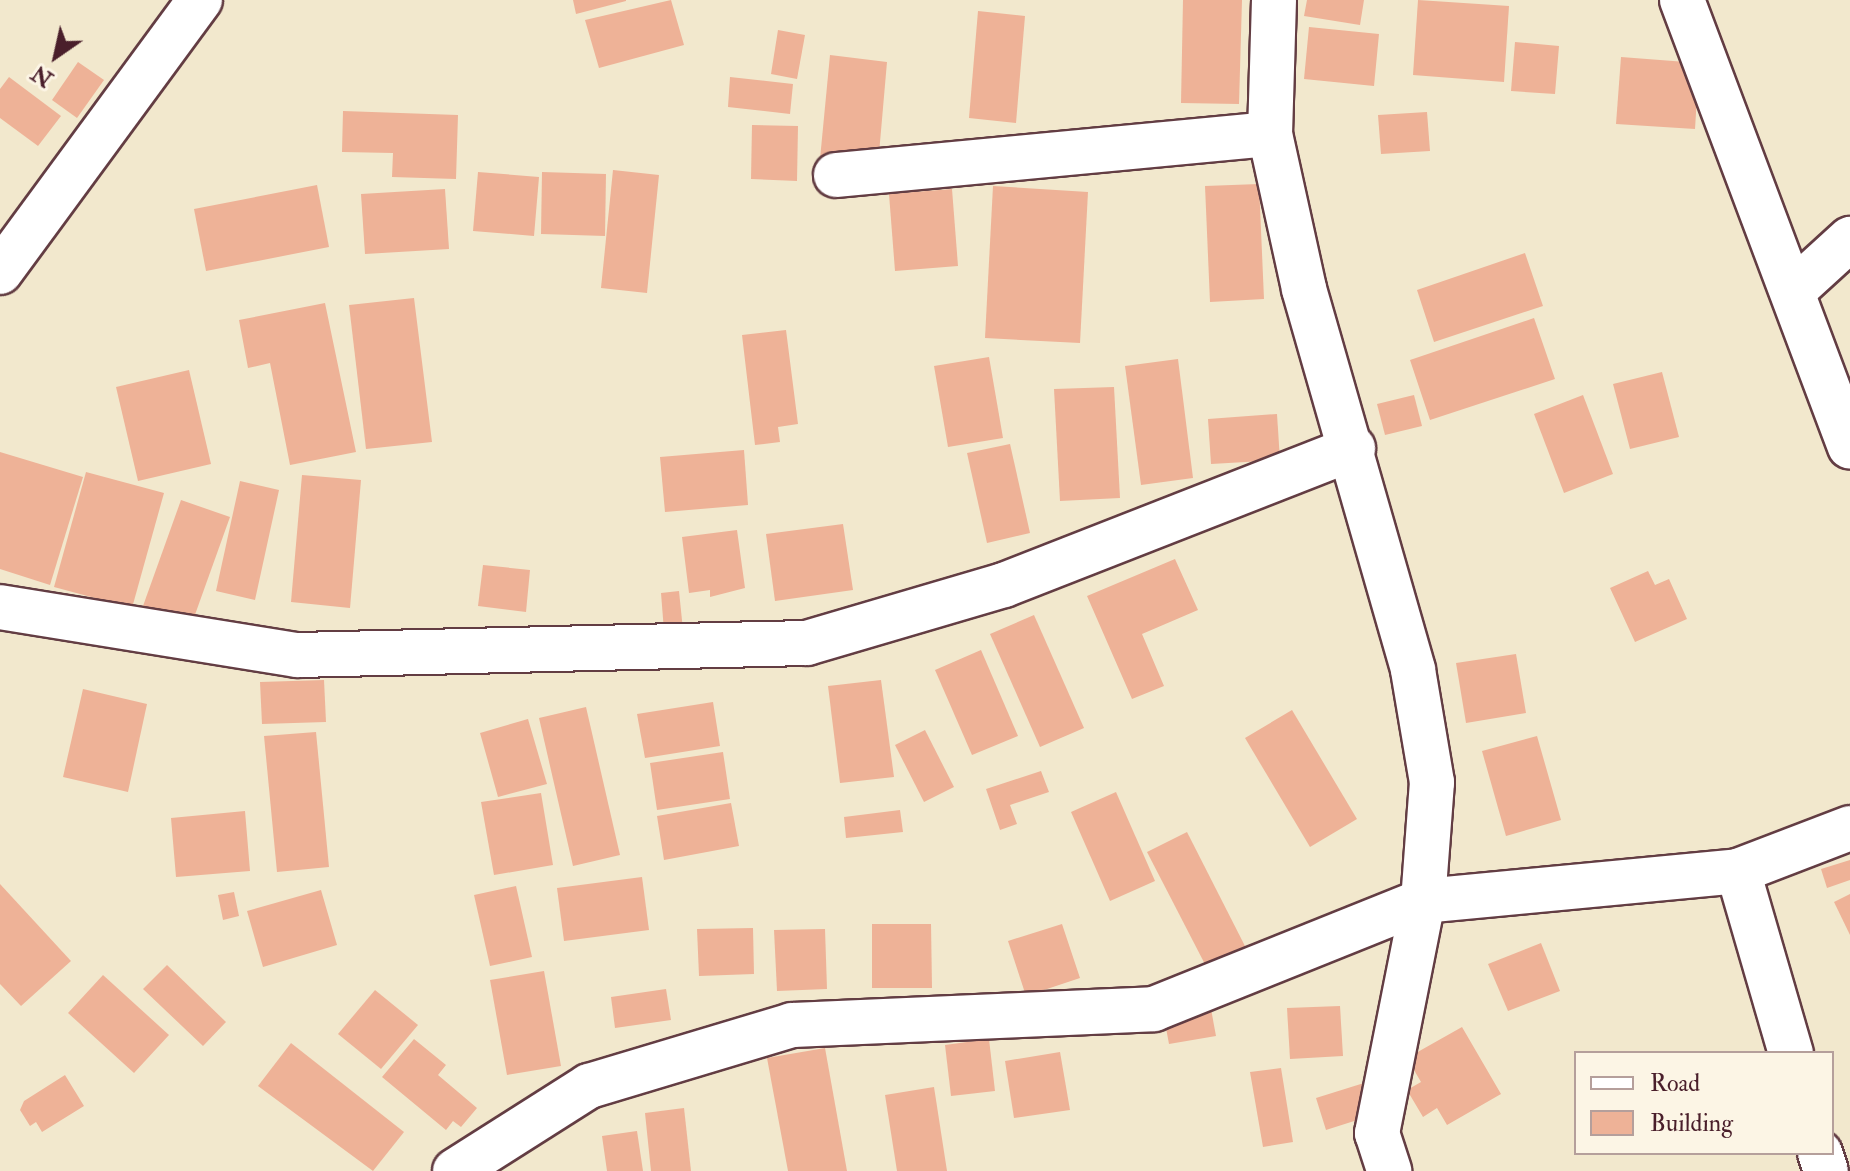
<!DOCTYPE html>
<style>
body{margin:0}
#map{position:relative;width:1850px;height:1171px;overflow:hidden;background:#f2e8cd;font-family:"IM FELL Double Pica",serif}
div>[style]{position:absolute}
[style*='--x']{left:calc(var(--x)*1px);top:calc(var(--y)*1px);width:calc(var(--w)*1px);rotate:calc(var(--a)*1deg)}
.building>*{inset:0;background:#eeb297}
.roads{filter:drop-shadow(2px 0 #633d43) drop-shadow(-2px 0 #633d43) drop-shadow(0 2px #633d43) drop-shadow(0 -2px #633d43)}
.minor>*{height:44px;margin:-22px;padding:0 22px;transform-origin:22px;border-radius:22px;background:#fff}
span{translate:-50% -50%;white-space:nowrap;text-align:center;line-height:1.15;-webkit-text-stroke:8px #fcf5e5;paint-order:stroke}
.legend{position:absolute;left:1574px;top:1051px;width:260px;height:104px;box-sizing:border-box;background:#fcf5e5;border:2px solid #b59f9b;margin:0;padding:10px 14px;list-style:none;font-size:24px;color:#4a1f2b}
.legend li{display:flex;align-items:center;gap:16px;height:40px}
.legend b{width:40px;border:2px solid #b59f9b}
.north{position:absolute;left:16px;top:16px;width:80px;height:80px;-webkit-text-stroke:6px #fcf5e5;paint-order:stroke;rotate:214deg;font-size:22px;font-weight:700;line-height:32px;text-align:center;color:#4a1f2b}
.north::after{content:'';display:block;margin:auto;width:28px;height:36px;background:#4a1f2b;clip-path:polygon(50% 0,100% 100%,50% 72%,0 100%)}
</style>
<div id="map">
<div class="building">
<i style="clip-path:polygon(573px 0,626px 0,626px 1px,576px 14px)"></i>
<i style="clip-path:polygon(671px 0,684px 45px,599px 68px,585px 20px)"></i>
<i style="clip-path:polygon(1183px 0,1242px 0,1239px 104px,1181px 103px)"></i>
<i style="clip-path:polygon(1307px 0,1364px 0,1360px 25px,1304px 16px)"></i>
<i style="clip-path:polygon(1418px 0,1509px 6px,1504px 82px,1413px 75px)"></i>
<i style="clip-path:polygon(978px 11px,1025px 16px,1016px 123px,969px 118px)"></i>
<i style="clip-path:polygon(1309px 27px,1379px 34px,1374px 86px,1304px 79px)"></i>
<i style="clip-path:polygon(778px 30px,805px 35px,797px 79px,771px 74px)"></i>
<i style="clip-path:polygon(1515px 42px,1559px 46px,1555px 94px,1511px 91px)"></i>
<i style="clip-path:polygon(830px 55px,887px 62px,878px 165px,820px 159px)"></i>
<i style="clip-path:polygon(1621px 57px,1699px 63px,1695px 129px,1616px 124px)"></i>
<i style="clip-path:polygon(78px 62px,104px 80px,77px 118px,52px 100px)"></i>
<i style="clip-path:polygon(9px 77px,61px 116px,38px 146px,0 118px,0 89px)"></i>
<i style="clip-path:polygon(730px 77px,793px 84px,790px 114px,728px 107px)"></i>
<i style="clip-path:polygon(343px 111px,458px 115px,456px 179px,392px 177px,393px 153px,342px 152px)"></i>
<i style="clip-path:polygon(1427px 112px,1430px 151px,1381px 154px,1378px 115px)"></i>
<i style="clip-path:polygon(752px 125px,798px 126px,797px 181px,751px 179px)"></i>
<i style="clip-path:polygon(613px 170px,659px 175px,647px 293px,601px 288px)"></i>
<i style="clip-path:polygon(478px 172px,539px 177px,534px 236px,473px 231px)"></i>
<i style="clip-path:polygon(542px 172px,606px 174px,605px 236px,541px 234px)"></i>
<i style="clip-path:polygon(1259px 184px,1264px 299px,1210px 302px,1205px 186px)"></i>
<i style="clip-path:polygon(317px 185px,329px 247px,206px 271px,194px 209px)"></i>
<i style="clip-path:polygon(993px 186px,1088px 192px,1080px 343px,985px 338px)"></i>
<i style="clip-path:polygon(445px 189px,449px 249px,365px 254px,361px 194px)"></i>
<i style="clip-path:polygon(952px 189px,958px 266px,895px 271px,889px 194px)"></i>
<i style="clip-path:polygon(1525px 253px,1543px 306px,1434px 342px,1417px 290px)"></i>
<i style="clip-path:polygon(414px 298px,432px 442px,366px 449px,349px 305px)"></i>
<i style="clip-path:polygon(325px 303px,356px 452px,290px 465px,270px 363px,248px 368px,239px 320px)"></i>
<i style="clip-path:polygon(1534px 318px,1555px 379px,1430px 420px,1410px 360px)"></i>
<i style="clip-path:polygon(786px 330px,798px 424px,778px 427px,780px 442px,755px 445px,742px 335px)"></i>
<i style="clip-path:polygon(989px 357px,1003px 438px,948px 447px,934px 366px)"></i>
<i style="clip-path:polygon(1178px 359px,1193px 478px,1141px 485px,1125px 366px)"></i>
<i style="clip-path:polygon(189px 370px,211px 464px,138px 481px,116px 387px)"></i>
<i style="clip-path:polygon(1662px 372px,1679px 437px,1630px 449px,1613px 384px)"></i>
<i style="clip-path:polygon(1114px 387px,1120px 498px,1060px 501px,1054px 389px)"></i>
<i style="clip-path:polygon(1414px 395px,1422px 426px,1385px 435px,1377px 404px)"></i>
<i style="clip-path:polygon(1583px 395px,1613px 474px,1564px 493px,1534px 414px)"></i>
<i style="clip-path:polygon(1277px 414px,1280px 460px,1211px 464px,1208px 419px)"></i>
<i style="clip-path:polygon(1010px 444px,1030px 533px,987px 543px,967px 453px)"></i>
<i style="clip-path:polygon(744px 450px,748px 505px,665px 512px,660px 457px)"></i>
<i style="clip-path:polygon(0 452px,83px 477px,50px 585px,0 569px)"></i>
<i style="clip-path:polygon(86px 472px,164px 493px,132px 608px,54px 587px)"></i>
<i style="clip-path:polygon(302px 475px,361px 480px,350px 608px,291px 602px)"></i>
<i style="clip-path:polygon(240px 481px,279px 490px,255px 600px,216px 591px)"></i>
<i style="clip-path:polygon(181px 500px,230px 517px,192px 623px,143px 606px)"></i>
<i style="clip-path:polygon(843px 524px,853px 590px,775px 601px,766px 534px)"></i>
<i style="clip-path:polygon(737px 530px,745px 588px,710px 597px,710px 590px,689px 593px,682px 537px)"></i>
<i style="clip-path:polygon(1175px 559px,1198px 610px,1142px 634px,1164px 686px,1132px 699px,1087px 596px)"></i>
<i style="clip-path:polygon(483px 565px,530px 570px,526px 612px,478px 606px)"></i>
<i style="clip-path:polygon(1648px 571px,1655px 585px,1669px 579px,1687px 619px,1635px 642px,1610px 588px)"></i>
<i style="clip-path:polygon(679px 591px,683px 630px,664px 631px,661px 593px)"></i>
<i style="clip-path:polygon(1034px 615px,1084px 728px,1040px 747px,990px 634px)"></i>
<i style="clip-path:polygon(981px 650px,1018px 736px,972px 755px,935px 670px)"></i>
<i style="clip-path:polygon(1516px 654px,1526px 713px,1466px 723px,1456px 663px)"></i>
<i style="clip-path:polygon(324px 680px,326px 722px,262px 724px,260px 682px)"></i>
<i style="clip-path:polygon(881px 680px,894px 777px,840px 783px,828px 686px)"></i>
<i style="clip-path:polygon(83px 689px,147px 704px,128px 792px,63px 777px)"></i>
<i style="clip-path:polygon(713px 702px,720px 746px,645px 758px,637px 714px)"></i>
<i style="clip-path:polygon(586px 707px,620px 855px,573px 866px,539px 718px)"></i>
<i style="clip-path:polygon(1292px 710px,1357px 819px,1310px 847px,1245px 738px)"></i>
<i style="clip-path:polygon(528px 719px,547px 784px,498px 797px,480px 733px)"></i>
<i style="clip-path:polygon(925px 730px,954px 787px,924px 802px,895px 745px)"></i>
<i style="clip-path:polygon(316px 732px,329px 867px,277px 872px,264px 736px)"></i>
<i style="clip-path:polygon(1537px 736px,1561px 820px,1506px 836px,1482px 751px)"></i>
<i style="clip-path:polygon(723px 752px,730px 799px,657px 810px,650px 763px)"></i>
<i style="clip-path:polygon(1041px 771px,1049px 792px,1010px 805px,1017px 824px,1000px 830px,986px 789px)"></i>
<i style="clip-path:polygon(1116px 792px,1155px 881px,1110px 901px,1071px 812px)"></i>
<i style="clip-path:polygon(541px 793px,553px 865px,494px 875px,481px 802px)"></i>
<i style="clip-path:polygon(731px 803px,739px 846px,664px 860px,657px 816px)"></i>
<i style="clip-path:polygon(900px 810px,903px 832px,846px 838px,844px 817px)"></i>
<i style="clip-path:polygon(245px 811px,250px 871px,176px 877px,171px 818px)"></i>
<i style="clip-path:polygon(1187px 832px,1248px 952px,1209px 972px,1147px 852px)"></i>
<i style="clip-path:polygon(1850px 860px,1850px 880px,1827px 888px,1821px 869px)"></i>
<i style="clip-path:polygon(642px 877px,649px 930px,564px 941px,557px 888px)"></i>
<i style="clip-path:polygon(0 884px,71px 961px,21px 1006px,0 984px)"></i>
<i style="clip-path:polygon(516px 886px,532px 957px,490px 966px,474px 895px)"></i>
<i style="clip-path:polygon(321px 890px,337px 945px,263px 967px,247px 911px)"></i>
<i style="clip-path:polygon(234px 892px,239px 916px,223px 920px,218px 895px)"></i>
<i style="clip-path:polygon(1850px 894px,1850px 935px,1834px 902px)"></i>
<i style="clip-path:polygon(872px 924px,931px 924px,932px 988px,872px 988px)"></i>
<i style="clip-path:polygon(1062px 924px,1080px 978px,1026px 996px,1008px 941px)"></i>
<i style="clip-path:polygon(753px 928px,754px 974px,699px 976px,697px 929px)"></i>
<i style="clip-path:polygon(825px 929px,827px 989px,777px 991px,774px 930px)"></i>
<i style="clip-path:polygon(1541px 943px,1560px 991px,1508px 1011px,1488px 964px)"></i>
<i style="clip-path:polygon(167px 965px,226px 1022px,203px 1046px,143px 989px)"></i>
<i style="clip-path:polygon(544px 971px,561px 1066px,507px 1075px,490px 980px)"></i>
<i style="clip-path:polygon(103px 975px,169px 1035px,134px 1073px,68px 1013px)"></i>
<i style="clip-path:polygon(666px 989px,671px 1020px,615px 1028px,611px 997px)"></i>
<i style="clip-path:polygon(375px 990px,418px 1025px,381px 1069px,338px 1034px)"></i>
<i style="clip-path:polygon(1340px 1006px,1343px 1056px,1290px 1059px,1287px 1008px)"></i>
<i style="clip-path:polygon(1211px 1009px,1216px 1036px,1169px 1044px,1164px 1017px)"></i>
<i style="clip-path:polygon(1462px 1027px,1501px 1094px,1447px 1125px,1437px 1108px,1423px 1117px,1407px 1090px,1421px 1082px,1407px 1058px)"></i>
<i style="clip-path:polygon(414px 1039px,446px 1065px,438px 1075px,477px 1108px,461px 1127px,453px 1121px,446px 1130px,382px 1077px)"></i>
<i style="clip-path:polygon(989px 1039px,995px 1091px,951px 1096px,945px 1045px)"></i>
<i style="clip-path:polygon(291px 1043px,404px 1132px,373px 1171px,258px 1086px)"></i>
<i style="clip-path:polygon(825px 1048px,847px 1171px,788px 1171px,767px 1058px)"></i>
<i style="clip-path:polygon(1060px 1052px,1070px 1110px,1014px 1118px,1005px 1061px)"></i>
<i style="clip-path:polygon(1281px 1068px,1293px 1142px,1263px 1147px,1250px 1072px)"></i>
<i style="clip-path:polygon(65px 1075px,84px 1106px,42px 1132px,36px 1122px,30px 1126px,20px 1110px,24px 1101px)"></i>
<i style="clip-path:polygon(1364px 1083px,1373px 1115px,1326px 1130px,1316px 1098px)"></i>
<i style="clip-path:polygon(934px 1087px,947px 1171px,897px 1171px,885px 1095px)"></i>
<i style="clip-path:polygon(684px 1108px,691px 1171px,651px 1171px,645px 1113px)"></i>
<i style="clip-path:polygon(637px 1131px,643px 1171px,607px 1171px,602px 1136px)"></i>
</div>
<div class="roads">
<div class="minor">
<i style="--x:1274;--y:0;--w:134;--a:91.7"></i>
<i style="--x:1270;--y:134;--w:159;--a:77.6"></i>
<i style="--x:1304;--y:289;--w:396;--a:74"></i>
<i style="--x:1413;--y:670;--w:114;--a:80.4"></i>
<i style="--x:1432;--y:782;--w:119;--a:94.3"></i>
<i style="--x:1423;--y:901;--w:237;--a:101.2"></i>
<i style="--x:1377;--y:1133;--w:40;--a:72"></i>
<i style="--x:1682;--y:0;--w:477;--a:69.4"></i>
<i style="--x:836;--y:175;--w:436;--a:-5.4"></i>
<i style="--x:0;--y:272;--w:338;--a:-53.7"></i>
<i style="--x:1794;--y:290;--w:76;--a:-42.3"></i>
<i style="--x:0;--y:607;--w:301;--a:9.2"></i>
<i style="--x:297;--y:655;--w:510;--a:-1.35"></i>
<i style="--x:807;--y:643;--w:205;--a:-16.4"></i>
<i style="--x:1004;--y:585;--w:375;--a:-21.4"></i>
<i style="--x:1738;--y:871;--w:190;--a:73.8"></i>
<i style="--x:1820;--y:1153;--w:19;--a:72"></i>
<i style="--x:455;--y:1171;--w:159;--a:-32.4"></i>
<i style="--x:589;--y:1086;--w:212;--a:-16.7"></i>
<i style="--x:792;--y:1025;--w:362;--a:-2.5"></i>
<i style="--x:1154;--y:1009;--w:290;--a:-21.9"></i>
<i style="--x:1423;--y:901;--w:316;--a:-5.4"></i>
<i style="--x:1738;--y:871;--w:120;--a:-21"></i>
</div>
</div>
<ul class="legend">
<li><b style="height:10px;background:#fff"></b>Road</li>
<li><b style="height:22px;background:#eeb297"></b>Building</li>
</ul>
<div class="north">N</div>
</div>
